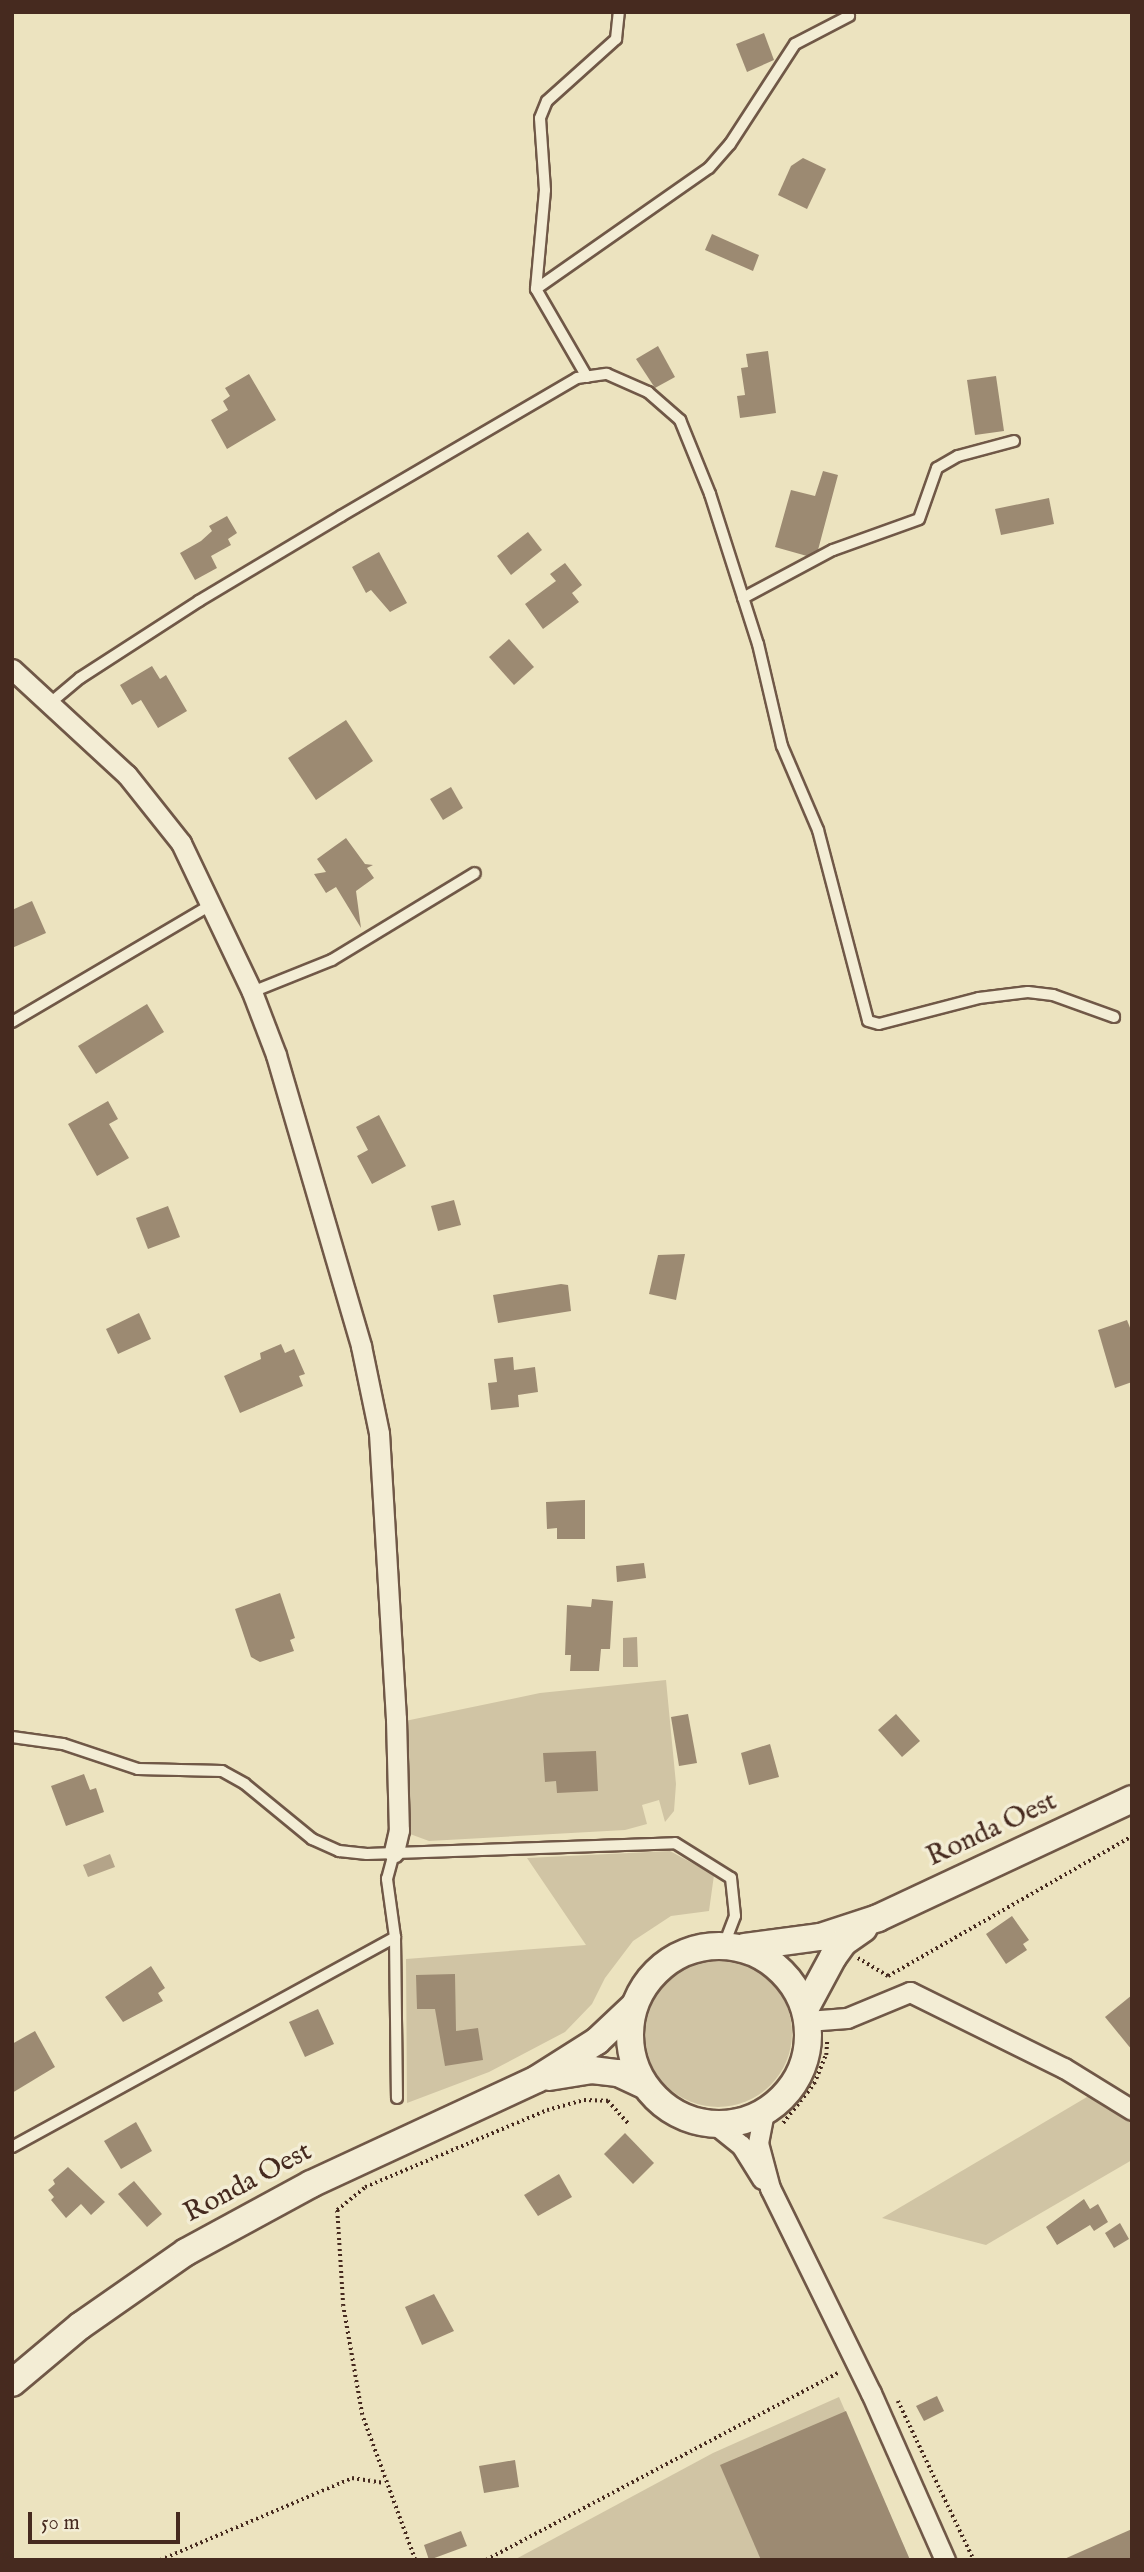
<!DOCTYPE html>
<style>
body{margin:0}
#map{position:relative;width:1144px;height:2572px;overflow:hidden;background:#ece3bf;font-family:"IM FELL English",serif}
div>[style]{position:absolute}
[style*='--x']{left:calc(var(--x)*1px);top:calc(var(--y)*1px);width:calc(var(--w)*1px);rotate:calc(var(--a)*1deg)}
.green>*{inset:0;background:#d0c4a4}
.round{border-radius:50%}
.water>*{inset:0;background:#b4a489}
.building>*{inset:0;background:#9c8a72}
.path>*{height:3.5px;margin-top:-1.75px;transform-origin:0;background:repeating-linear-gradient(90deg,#462a1f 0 2px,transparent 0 5.5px)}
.roads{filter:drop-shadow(2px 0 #705847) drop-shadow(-2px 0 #705847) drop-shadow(0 2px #705847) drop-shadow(0 -2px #705847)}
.service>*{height:10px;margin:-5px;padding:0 5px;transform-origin:5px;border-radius:5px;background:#f3edd5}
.minor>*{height:19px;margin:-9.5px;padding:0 9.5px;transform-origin:9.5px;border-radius:9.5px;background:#f3edd5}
.secondary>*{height:26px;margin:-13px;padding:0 13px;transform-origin:13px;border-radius:13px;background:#f3edd5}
.secondary>.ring{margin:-13px;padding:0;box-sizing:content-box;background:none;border:26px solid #f3edd5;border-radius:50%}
span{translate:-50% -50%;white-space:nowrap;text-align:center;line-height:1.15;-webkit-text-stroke:7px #f3edd5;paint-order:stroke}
.street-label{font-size:28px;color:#462a1f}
.frame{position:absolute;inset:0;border:14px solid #462a1f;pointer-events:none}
.scale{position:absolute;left:28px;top:2512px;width:152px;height:32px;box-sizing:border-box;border:4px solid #462a1f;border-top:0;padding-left:9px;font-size:21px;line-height:24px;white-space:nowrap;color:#462a1f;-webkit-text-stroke:5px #f3edd5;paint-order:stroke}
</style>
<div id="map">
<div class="green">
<i style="clip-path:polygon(666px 1680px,676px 1784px,674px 1811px,665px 1822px,659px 1800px,642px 1805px,647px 1824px,625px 1830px,429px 1841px,410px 1834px,405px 1721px,540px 1693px)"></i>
<i style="clip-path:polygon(670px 1851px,714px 1875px,709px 1911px,671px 1916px,633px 1941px,605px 1978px,592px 2004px,565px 2032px,489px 2072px,407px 2103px,406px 1959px,586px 1945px,527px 1858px)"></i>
<i class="round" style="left:644px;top:1959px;width:148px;height:148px"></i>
<i style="clip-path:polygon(1092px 2094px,1132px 2118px,1132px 2160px,986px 2245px,882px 2218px)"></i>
<i style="clip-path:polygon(839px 2397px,910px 2560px,514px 2560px,713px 2453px)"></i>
</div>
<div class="water">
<i style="clip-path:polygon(637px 1637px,638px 1667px,623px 1667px,623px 1638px)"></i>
<i style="clip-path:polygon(110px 1854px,115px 1867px,88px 1877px,83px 1865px)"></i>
</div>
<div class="building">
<i style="clip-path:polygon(764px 33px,774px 60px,747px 72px,736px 44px)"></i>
<i style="clip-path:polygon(803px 158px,826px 169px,807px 209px,778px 195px,791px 166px)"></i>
<i style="clip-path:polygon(712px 234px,759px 255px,753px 271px,705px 250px)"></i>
<i style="clip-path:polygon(658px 346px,675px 377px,655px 388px,636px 359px)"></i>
<i style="clip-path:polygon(768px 351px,776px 413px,740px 418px,737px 396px,745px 395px,741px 368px,748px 367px,746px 354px)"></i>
<i style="clip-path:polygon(249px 374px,276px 420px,227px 449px,211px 420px,228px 410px,223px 401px,230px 396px,225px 388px)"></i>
<i style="clip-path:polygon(996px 376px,1004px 431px,975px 435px,967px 380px)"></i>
<i style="clip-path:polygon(823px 471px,838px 475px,818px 550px,807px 556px,775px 547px,791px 490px,815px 496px)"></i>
<i style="clip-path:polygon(1049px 498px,1054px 524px,1001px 535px,995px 509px)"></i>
<i style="clip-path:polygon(227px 516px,237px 533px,228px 539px,231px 545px,211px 556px,217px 568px,195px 580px,180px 553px,201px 541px,212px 531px,209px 526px)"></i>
<i style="clip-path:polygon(528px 532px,542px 550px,511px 575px,497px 556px)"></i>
<i style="clip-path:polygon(379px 552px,407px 603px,390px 612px,371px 590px,366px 593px,352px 567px)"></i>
<i style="clip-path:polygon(565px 563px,582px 585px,572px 593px,579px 602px,543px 629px,525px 604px,556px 581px,550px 574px)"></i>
<i style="clip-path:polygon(509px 639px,534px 667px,514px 685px,489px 657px)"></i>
<i style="clip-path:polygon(152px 666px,160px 679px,166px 675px,187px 711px,158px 728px,141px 700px,132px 705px,120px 685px)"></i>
<i style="clip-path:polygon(346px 720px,373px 761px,316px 800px,288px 758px)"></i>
<i style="clip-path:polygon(451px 787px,463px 808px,443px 820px,430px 799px)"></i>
<i style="clip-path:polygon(346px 838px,365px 864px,373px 865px,367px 868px,374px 878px,356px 891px,361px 928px,336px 887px,326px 893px,314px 874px,326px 872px,317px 859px)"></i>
<i style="clip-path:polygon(32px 901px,46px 933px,12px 948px,12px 910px)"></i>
<i style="clip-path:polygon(147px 1004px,164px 1032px,96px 1074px,78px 1046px)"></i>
<i style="clip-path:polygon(108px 1101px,118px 1119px,109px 1124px,129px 1158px,97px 1176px,68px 1124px)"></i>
<i style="clip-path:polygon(379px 1115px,406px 1166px,372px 1184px,357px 1156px,368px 1150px,356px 1127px)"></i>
<i style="clip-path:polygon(454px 1200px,461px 1225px,438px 1231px,431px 1206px)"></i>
<i style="clip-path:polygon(168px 1206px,180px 1237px,148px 1249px,136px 1218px)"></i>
<i style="clip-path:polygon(685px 1254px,676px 1300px,649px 1294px,658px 1255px)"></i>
<i style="clip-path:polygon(561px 1284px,568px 1285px,571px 1311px,498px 1323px,493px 1295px)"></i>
<i style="clip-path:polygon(139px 1313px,151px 1339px,118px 1354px,106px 1329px)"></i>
<i style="clip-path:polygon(1127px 1320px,1132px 1333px,1132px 1382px,1115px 1388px,1098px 1330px)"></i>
<i style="clip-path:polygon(281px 1344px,285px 1353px,294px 1349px,305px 1374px,299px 1376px,303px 1386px,240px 1413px,224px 1376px,261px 1359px,260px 1353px)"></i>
<i style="clip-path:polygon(513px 1357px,514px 1370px,535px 1367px,538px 1392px,518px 1395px,519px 1407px,491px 1410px,488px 1383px,497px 1382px,494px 1359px)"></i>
<i style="clip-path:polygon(585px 1500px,585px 1539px,557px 1539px,557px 1528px,547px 1529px,546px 1502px)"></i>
<i style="clip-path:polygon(644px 1563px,646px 1578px,617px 1582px,616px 1566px)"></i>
<i style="clip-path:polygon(280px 1593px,295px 1638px,290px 1640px,294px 1651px,260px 1662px,251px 1657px,235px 1609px)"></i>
<i style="clip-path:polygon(592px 1599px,613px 1601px,610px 1649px,601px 1649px,599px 1671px,570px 1671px,571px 1655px,565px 1655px,567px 1605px,591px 1607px)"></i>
<i style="clip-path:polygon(688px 1714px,697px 1763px,679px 1766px,671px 1717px)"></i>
<i style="clip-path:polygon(896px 1714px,920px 1741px,902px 1757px,878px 1730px)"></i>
<i style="clip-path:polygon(770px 1744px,779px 1777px,749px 1785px,741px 1753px)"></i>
<i style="clip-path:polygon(596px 1751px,598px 1791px,557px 1793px,556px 1781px,545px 1782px,543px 1753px)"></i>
<i style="clip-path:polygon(84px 1774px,90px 1790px,96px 1788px,104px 1812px,66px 1826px,51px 1786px)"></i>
<i style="clip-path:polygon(1012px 1916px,1029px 1940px,1023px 1944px,1027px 1950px,1006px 1964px,986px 1934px)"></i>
<i style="clip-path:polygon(151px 1966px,165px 1988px,158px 1993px,163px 2001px,123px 2022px,105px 1997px)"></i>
<i style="clip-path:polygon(455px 1974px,456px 2031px,478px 2028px,483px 2060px,445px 2066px,435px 2009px,417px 2009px,416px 1975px)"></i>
<i style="clip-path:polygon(1132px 1995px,1132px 2050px,1105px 2017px)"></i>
<i style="clip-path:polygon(318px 2009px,334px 2044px,305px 2057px,289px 2022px)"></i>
<i style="clip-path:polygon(35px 2031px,55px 2067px,12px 2093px,12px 2044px)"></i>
<i style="clip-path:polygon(136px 2122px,152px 2151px,121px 2169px,104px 2141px)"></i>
<i style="clip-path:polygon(625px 2133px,654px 2163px,633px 2184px,604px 2154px)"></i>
<i style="clip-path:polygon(68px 2167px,105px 2202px,91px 2215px,81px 2204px,66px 2218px,51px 2200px,54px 2197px,48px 2190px,55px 2184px,53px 2180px)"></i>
<i style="clip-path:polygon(559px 2174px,572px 2197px,538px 2216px,524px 2195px)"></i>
<i style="clip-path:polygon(134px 2181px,162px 2214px,147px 2227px,118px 2194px)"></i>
<i style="clip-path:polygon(1084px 2199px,1090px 2209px,1098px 2204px,1108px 2222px,1094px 2231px,1090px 2225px,1057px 2245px,1046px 2227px)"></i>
<i style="clip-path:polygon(1120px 2223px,1129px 2239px,1114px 2248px,1105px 2233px)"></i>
<i style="clip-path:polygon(434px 2294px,454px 2331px,422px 2345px,405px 2307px)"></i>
<i style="clip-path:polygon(937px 2396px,944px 2411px,924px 2421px,916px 2406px)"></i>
<i style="clip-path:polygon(846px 2411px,910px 2560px,761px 2560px,720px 2465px)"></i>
<i style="clip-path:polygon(515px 2460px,519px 2487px,484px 2493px,479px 2466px)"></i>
<i style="clip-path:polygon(1132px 2529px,1132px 2560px,1062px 2560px)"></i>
<i style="clip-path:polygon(461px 2531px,467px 2546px,429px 2560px,424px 2545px)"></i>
</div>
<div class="path">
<i style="--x:858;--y:1958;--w:35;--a:31"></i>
<i style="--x:888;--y:1976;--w:281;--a:-29.8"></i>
<i style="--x:783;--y:2123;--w:50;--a:-51.5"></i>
<i style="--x:814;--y:2084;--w:31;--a:-68"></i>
<i style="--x:826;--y:2055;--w:16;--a:-86"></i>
<i style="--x:898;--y:2401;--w:176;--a:64.5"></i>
<i style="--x:160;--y:2560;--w:209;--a:-23.1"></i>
<i style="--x:352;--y:2478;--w:31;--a:9"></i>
<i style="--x:415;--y:2560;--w:154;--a:-110.1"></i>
<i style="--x:362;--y:2415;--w:111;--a:-99.9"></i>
<i style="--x:343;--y:2306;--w:96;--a:-93.6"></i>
<i style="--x:337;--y:2210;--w:36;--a:-39"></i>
<i style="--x:365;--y:2187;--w:198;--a:-22.9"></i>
<i style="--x:547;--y:2110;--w:38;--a:-15"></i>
<i style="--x:584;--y:2100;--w:24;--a:2"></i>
<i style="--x:608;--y:2101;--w:30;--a:48"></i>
<i style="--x:486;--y:2560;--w:400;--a:-28"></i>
</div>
<div class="roads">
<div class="service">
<i style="--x:536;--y:289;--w:211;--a:-35"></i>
<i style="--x:709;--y:168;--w:32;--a:-49"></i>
<i style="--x:730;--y:144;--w:119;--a:-57"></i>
<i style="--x:795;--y:44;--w:61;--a:-27.4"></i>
<i style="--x:587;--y:377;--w:102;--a:-120.1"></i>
<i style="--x:536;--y:289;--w:99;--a:-84.8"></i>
<i style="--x:545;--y:190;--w:72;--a:-94"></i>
<i style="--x:540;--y:118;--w:18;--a:-68"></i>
<i style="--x:547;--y:101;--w:93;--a:-41.9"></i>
<i style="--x:616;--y:39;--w:27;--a:-84"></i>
<i style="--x:743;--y:598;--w:102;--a:-28.1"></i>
<i style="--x:833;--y:550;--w:91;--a:-19.8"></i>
<i style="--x:919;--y:519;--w:54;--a:-70.6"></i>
<i style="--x:937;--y:468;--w:24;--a:-30"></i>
<i style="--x:958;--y:456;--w:58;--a:-15"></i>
<i style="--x:49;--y:704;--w:40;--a:-40"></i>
<i style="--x:80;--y:678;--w:142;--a:-32.9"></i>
<i style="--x:199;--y:601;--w:165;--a:-30.9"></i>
<i style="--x:341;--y:516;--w:273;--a:-30.3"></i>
<i style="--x:577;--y:378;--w:30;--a:-8"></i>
<i style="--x:607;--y:374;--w:45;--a:23.7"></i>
<i style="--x:648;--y:392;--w:43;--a:41.2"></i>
<i style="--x:680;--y:420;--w:80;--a:67.9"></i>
<i style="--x:710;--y:494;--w:157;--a:72.3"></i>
<i style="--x:758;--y:644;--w:105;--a:76.8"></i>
<i style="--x:782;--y:746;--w:91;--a:66.8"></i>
<i style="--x:818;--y:830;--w:197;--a:75.3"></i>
<i style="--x:868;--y:1021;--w:11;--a:15"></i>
<i style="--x:879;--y:1024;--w:103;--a:-14.6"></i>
<i style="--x:979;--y:998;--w:49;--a:-7"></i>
<i style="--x:1028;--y:992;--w:25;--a:7"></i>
<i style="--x:1053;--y:995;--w:65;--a:19.8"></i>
<i style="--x:252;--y:992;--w:86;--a:-21.8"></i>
<i style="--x:332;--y:960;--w:167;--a:-31.3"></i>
<i style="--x:12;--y:1022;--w:232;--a:-30.5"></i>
<i style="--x:12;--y:1737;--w:51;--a:7.8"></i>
<i style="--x:63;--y:1744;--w:79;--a:18.4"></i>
<i style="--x:138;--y:1769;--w:84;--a:1.4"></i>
<i style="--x:222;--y:1771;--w:26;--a:29"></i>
<i style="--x:245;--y:1784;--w:87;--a:39.4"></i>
<i style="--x:312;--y:1839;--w:30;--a:24"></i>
<i style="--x:339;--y:1851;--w:28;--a:6"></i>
<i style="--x:367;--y:1854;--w:308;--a:-2"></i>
<i style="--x:675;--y:1843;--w:66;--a:32"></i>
<i style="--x:731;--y:1878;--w:38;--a:84"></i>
<i style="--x:735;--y:1916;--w:31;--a:111"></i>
<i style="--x:395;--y:1937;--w:161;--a:89.3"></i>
<i style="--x:12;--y:2147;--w:437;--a:-28.7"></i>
<i style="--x:395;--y:1937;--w:59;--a:-97.9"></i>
<i style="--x:387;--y:1879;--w:28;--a:-75"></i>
</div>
<div class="minor">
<i style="--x:12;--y:669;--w:156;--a:42.7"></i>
<i style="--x:127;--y:775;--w:87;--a:51.5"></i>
<i style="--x:181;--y:843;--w:165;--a:64.5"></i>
<i style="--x:252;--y:992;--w:67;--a:69.1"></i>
<i style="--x:276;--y:1055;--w:303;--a:73.7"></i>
<i style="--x:361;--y:1346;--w:89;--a:78.3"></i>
<i style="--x:379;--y:1433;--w:287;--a:86.6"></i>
<i style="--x:396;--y:1719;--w:111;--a:88.5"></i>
<i style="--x:399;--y:1830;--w:23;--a:103"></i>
<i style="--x:807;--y:2021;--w:40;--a:-4.3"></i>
<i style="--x:847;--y:2018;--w:68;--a:-22.4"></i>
<i style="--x:910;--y:1992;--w:172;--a:26.3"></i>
<i style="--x:1064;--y:2068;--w:80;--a:31.7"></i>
<i style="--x:764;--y:2112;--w:32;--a:101"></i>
<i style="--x:758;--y:2143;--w:47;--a:75.1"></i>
<i style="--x:770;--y:2188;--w:229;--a:63.8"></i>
<i style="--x:871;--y:2393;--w:183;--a:66.1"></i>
<i style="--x:716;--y:2125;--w:32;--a:39"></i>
<i style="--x:741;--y:2145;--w:40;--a:58"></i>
</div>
<div class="secondary">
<i class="ring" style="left:630px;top:1946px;width:152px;height:152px"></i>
<i style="--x:745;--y:1947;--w:76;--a:-7.6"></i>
<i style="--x:820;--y:1937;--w:61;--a:-18.1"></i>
<i style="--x:878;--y:1918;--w:280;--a:-25.1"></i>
<i style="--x:805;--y:2009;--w:59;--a:-61.7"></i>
<i style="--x:833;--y:1957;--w:19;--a:-54"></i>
<i style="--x:844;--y:1942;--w:24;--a:-35"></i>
<i style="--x:549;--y:2077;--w:44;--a:-9.2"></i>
<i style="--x:592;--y:2070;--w:26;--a:7"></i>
<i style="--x:618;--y:2073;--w:29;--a:25"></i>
<i style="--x:12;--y:2383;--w:89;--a:-40"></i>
<i style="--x:80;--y:2326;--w:129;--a:-34.9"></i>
<i style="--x:186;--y:2252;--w:142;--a:-28.5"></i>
<i style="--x:311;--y:2184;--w:249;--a:-24.9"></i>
<i style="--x:537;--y:2079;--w:71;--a:-32.3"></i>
<i style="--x:597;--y:2041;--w:50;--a:-43.4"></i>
</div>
</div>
<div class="street-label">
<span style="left:992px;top:1830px;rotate:-25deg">Ronda Oest</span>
<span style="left:248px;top:2183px;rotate:-28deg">Ronda Oest</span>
</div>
<div class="frame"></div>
<div class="scale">50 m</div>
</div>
